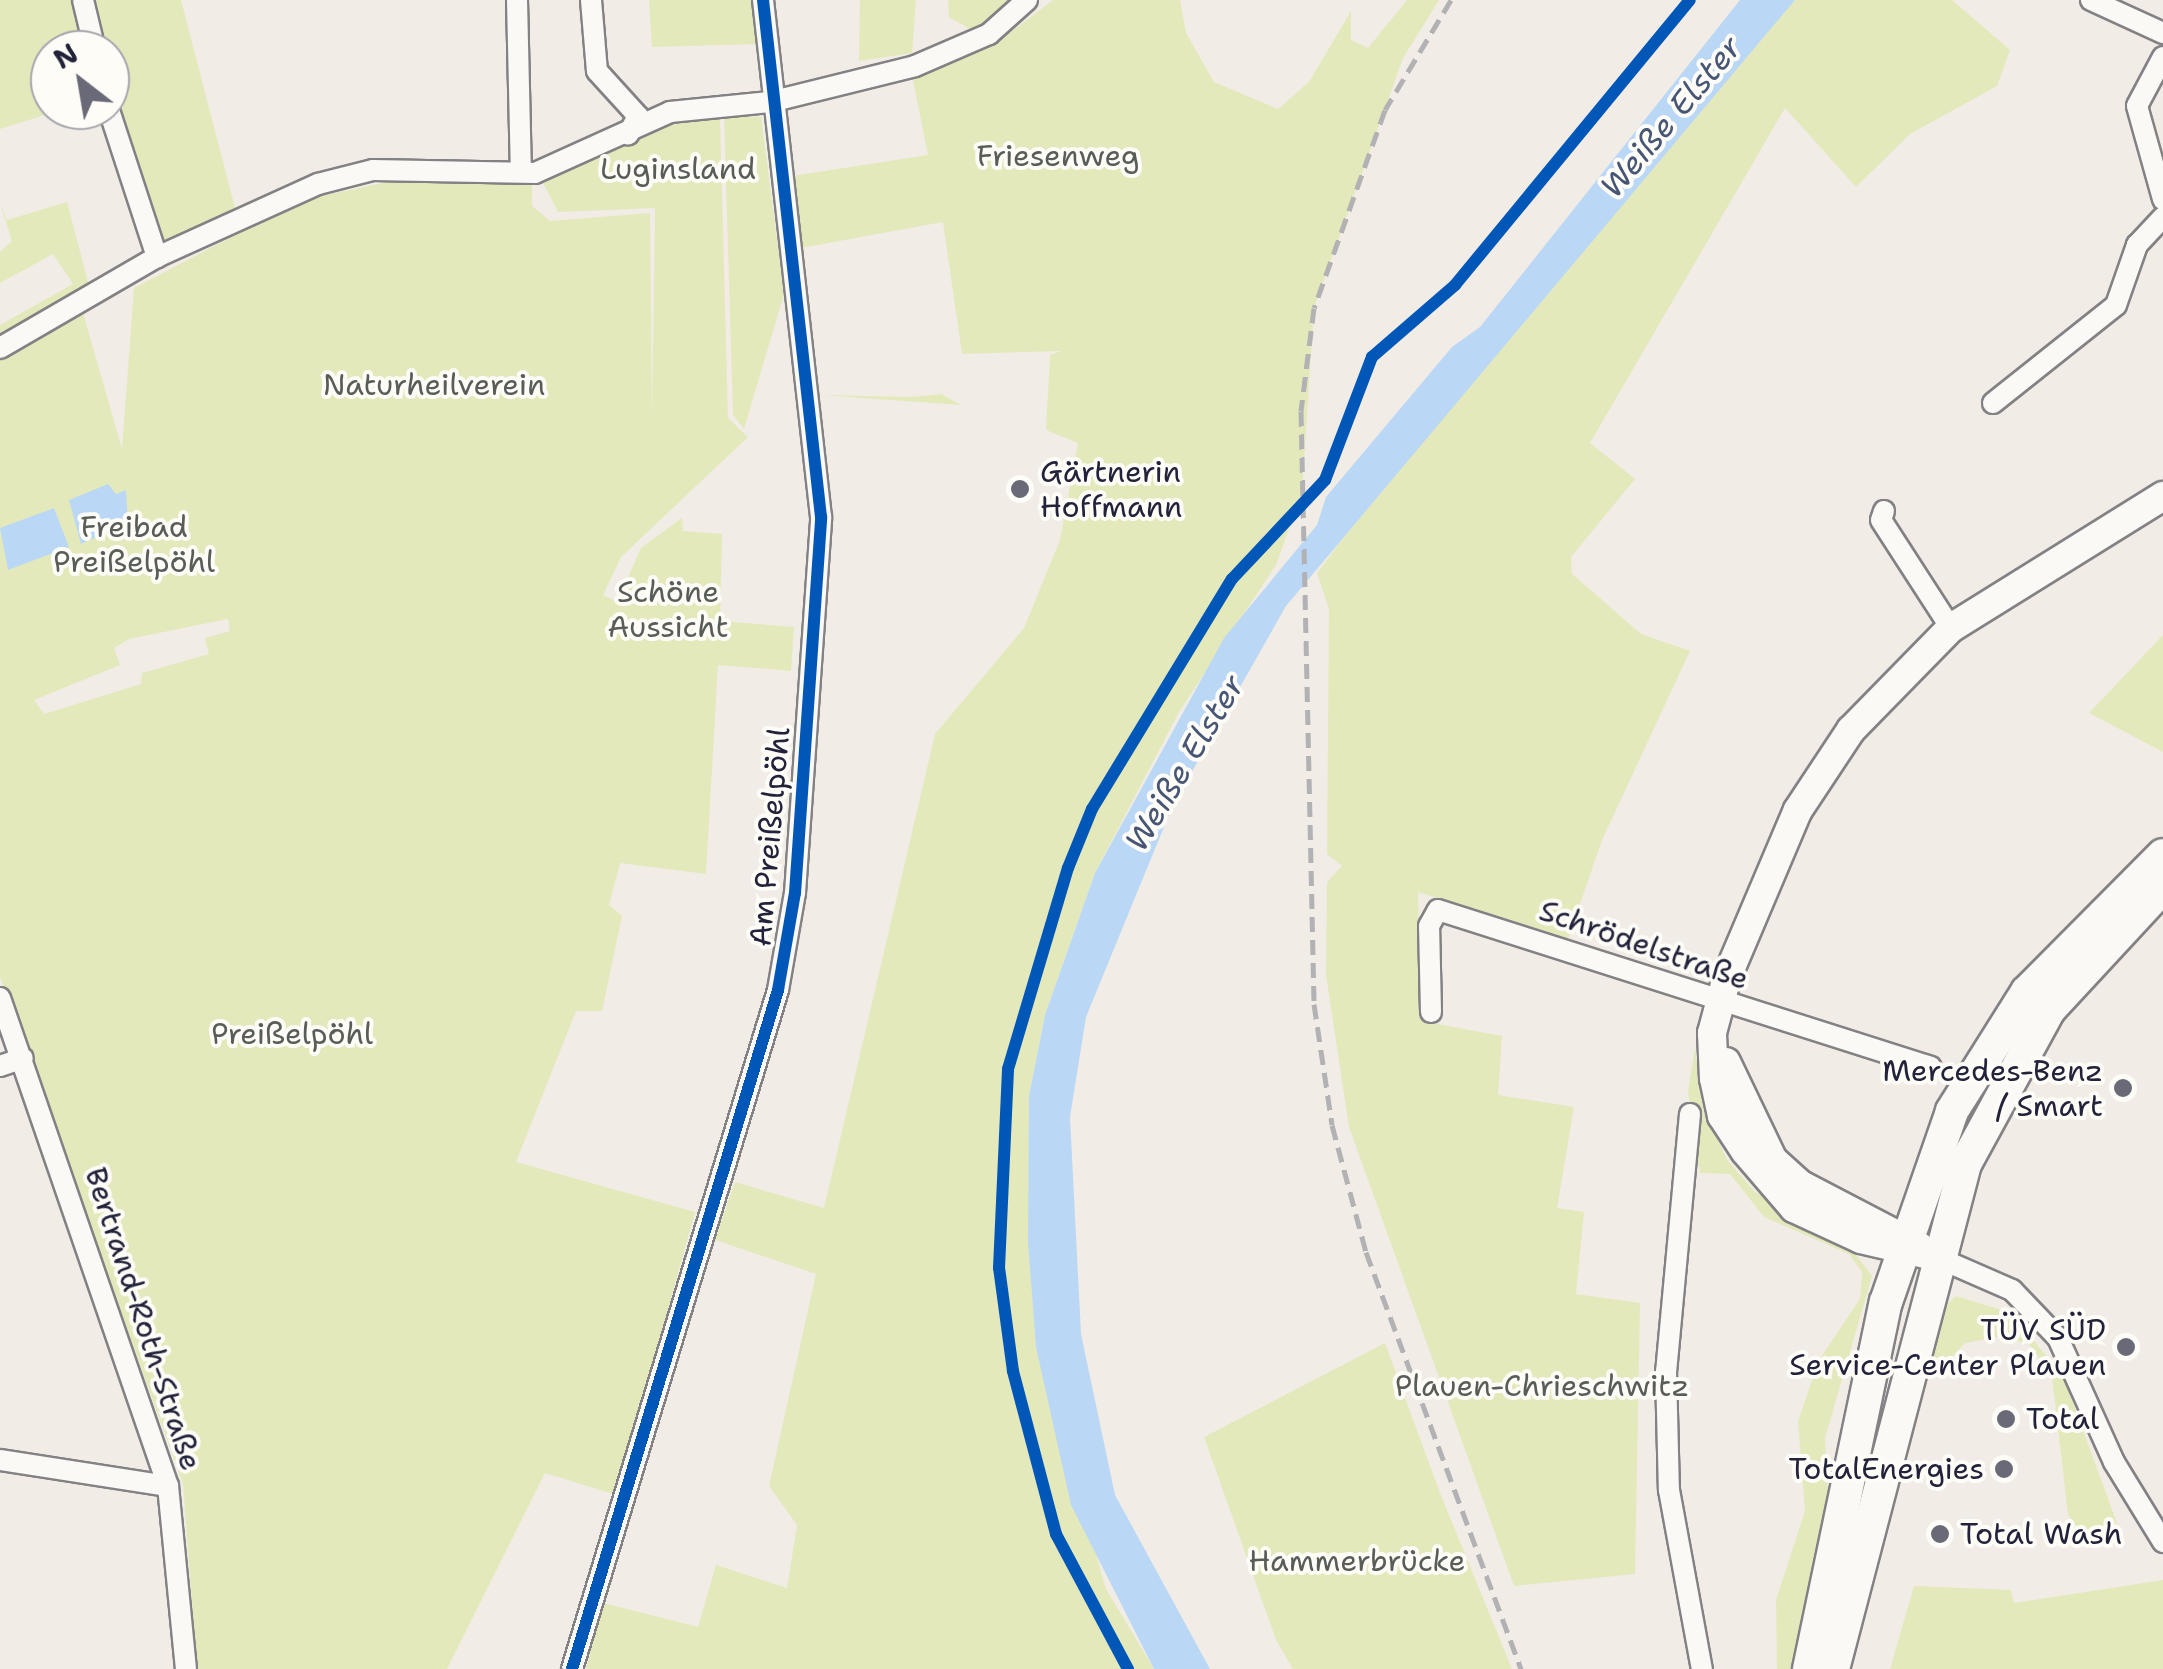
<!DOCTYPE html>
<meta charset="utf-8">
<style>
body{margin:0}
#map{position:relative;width:2163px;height:1669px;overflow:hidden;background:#f1ece6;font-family:"Shantell Sans",sans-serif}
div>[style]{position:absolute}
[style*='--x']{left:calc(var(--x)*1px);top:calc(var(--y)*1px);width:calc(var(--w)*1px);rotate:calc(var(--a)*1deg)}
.green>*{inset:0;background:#e4e9bc}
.water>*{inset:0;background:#bad8f6}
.roads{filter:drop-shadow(2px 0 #848184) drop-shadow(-2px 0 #848184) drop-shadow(0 2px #848184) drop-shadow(0 -2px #848184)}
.minor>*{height:20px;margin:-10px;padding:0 10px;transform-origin:10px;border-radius:10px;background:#faf9f6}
.secondary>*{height:28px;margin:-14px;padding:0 14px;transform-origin:14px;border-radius:14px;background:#faf9f6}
.primary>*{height:32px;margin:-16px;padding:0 16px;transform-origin:16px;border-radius:16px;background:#faf9f6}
.rail>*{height:5px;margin-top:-2.5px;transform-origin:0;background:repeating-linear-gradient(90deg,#b2b1b3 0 15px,transparent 0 23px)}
.cycleway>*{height:12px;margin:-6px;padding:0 6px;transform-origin:6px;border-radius:6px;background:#0057b8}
.dots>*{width:28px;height:28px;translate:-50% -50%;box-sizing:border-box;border:5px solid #fdfcf7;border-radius:50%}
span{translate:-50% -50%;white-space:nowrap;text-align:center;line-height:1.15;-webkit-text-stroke:8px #fdfcf7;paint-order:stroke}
.park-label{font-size:30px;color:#595d57}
.poi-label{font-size:30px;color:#22223b}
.left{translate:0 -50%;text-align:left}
.right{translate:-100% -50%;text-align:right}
.street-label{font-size:30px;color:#22223b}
.water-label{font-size:32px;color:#485675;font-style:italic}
.north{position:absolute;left:30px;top:30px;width:100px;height:100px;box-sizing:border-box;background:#fdfcf7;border:2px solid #a5a5ac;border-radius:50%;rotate:329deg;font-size:28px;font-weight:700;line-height:40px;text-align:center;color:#22223b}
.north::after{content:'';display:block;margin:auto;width:35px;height:45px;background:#6a6977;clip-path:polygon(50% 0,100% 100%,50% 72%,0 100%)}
</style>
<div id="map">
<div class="green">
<i style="clip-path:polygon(0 0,77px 0,89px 50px,50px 50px,50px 110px,61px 110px,0 129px)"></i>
<i style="clip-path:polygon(89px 0,181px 0,235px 208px,158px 247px,126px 161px,110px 50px,101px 50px)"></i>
<i style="clip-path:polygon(649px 0,757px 0,759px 44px,652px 47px)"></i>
<i style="clip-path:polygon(860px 0,916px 0,912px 53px,859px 61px)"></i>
<i style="clip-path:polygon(948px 0,1014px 0,977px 33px,949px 17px)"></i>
<i style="clip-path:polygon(1053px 0,1180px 0,1186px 33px,1214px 82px,1278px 109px,1309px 82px,1351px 11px,1351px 40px,1368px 48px,1407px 0,1439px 0,1403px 58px,1314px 308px,1302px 493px,1276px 565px,1179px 712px,1095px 873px,1045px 1015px,1029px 1096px,1036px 1347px,1106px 1589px,1154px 1669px,586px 1669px,603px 1603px,698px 1627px,716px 1565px,787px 1588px,797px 1525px,769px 1486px,816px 1274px,715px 1240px,735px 1182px,824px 1208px,935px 734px,1024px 628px,1060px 540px,1078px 443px,1046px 430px,1050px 355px,1061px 351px,962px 354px,943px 222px,801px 248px,792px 176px,928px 155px,912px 75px,1015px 29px)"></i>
<i style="clip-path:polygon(1795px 0,1952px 0,2010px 50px,1997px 86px,1910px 134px,1856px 187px,1785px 108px,1590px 443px,1635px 479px,1571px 557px,1572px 574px,1641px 634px,1690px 651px,1602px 840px,1568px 939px,1418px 892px,1421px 1021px,1502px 1036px,1498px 1095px,1574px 1107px,1557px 1208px,1584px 1212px,1576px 1294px,1640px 1303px,1635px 1574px,1514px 1586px,1349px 1127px,1326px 975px,1327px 882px,1342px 866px,1327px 854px,1329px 609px,1317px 573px,1411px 447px)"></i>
<i style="clip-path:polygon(724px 116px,761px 117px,784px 294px,744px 429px,733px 415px)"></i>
<i style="clip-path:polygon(evenodd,720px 117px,728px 418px,748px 437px,621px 557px,603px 595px,617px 602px,641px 548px,682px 518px,683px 531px,722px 534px,720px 621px,794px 627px,791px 671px,718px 665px,706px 874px,620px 863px,609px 905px,622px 916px,602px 1011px,576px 1011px,516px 1162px,695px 1212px,616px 1495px,545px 1473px,447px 1669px,197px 1669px,183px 1484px,0 977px,0 354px,83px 313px,122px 449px,134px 288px,302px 200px,393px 181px,532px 180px,532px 206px,550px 221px,650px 213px,652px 416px,655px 208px,558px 212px,540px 177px,650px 128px,720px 117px,228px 619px,230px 631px,205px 638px,209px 654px,142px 673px,141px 684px,44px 714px,34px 700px,120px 665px,114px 648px,129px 639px,228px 619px)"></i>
<i style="clip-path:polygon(67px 202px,91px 293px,0 338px,0 325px,73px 284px,53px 254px,0 283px,0 252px,12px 241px,0 203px,7px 220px)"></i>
<i style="clip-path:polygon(941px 394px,961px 405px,820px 395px,912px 397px)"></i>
<i style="clip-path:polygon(2163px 635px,2163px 752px,2089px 713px)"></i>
<i style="clip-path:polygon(1695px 1048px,1704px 1113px,1728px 1161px,1755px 1192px,1854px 1252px,1872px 1276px,1825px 1438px,1828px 1496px,1791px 1669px,1777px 1669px,1776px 1600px,1805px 1511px,1798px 1421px,1819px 1360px,1860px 1299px,1862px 1272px,1849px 1254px,1764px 1217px,1730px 1174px,1700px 1173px,1688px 1091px)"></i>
<i style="clip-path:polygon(1956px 1296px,2011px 1313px,2063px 1376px,2117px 1523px,2081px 1532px,2068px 1515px,2052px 1376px,2030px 1345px,2003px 1336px,1965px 1343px,1936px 1375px,1920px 1477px,1936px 1375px,1924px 1375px,1942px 1309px)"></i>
<i style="clip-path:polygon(1385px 1343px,1440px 1493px,1512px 1669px,1293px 1669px,1276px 1640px,1204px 1437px)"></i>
<i style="clip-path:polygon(2163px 1580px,2163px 1669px,1890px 1669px,1914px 1586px,2011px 1590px,2014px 1603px)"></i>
</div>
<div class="water">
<i style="clip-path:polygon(1740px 0,1795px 0,1286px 606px,1173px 805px,1086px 1017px,1070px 1117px,1081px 1334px,1115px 1495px,1210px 1669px,1154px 1669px,1071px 1505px,1036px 1347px,1028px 1242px,1029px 1096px,1045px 1015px,1095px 873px,1224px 638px,1317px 525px,1326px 497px,1452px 347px,1480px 327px)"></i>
<i style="clip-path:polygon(108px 484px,116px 494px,126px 490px,128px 523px,81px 544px,69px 500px)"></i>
<i style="clip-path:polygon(54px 508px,69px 547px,8px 570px,0 528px)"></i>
</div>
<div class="roads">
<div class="minor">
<i style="--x:83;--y:0;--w:51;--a:76.5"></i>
<i style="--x:517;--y:0;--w:171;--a:88.7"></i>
<i style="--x:591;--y:0;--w:71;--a:85.2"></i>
<i style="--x:597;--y:71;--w:61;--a:47.7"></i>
<i style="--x:638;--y:116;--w:21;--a:118"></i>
<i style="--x:2091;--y:0;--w:79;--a:24.6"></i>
<i style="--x:2163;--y:57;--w:55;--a:118"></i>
<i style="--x:2137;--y:106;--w:97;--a:74.4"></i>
<i style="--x:109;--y:110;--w:155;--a:71.9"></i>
<i style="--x:0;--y:348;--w:181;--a:-30.1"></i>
<i style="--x:157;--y:257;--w:177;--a:-24.4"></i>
<i style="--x:318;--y:184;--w:57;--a:-14.3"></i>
<i style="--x:373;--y:170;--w:162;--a:1.1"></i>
<i style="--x:535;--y:173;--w:148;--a:-24.3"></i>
<i style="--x:670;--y:112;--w:100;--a:-5.7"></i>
<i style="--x:770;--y:102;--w:149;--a:-13.9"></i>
<i style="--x:915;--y:66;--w:81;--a:-23.4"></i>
<i style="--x:989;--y:34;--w:51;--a:-41.8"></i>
<i style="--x:1993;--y:403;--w:157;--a:-38.5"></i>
<i style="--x:2116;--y:305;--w:64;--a:-70.7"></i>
<i style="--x:2137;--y:245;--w:38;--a:-47"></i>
<i style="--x:1884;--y:511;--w:9;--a:108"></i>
<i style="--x:1881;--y:520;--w:129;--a:57.1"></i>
<i style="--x:0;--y:998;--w:516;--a:71"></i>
<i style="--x:168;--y:1486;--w:184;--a:84.4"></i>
<i style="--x:1431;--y:1012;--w:86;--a:-91.3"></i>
<i style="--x:1429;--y:926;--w:18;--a:-61"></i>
<i style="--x:1438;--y:910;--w:517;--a:17.66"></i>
<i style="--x:0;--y:1066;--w:24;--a:-19"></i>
<i style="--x:1690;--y:1114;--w:258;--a:95.3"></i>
<i style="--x:1666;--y:1371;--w:119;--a:88.6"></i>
<i style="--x:1669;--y:1490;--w:182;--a:79.6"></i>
<i style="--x:1934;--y:1256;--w:85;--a:23.6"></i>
<i style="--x:2012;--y:1290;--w:66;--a:46.2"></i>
<i style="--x:2058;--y:1338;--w:136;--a:65.7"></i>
<i style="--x:2114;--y:1462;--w:94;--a:58.5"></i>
<i style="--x:0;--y:1460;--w:170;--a:8.8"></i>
<i style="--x:572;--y:1669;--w:710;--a:-73.12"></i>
<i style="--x:778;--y:990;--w:98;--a:-80.1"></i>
<i style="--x:795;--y:893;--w:377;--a:-86"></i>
<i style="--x:821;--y:517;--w:520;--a:-96.4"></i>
</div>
<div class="secondary">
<i style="--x:1726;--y:1062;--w:109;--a:64.4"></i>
<i style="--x:1773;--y:1160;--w:38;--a:42"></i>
<i style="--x:1801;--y:1185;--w:134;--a:27.5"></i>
<i style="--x:1934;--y:1256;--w:75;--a:-166.9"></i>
<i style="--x:1861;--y:1239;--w:74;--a:-155.2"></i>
<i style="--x:1794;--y:1208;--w:75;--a:-130.7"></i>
<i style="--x:1745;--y:1151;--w:42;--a:-123.3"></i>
<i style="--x:1722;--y:1116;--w:38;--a:-102"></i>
<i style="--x:1714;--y:1079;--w:46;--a:-92.5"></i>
<i style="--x:1712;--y:1033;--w:58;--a:-75"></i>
<i style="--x:1727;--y:977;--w:181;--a:-67"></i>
<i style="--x:1798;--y:810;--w:96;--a:-56.5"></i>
<i style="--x:1851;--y:730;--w:143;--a:-45.6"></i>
<i style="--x:1951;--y:628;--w:250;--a:-31.9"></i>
</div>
<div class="primary">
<i style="--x:1809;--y:1669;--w:375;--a:-78.2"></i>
<i style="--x:1886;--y:1302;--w:202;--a:-70.9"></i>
<i style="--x:1952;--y:1111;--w:141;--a:-57.8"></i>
<i style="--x:2027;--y:992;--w:193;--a:-45.2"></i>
<i style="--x:1833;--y:1669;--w:522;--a:-75.35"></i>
<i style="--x:1965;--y:1164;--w:175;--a:-61.4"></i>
<i style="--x:2049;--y:1010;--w:168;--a:-47.2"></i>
</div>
</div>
<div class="rail">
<i style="--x:1451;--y:0;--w:128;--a:121"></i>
<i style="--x:1385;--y:110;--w:210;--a:109.7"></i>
<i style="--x:1314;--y:308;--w:104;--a:97.2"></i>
<i style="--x:1301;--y:411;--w:593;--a:88.74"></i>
<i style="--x:1314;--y:1004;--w:122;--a:81.5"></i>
<i style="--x:1332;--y:1125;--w:131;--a:75"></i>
<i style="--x:1366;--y:1252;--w:445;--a:69.6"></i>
</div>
<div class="cycleway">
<i style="--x:572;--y:1669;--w:710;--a:-73.12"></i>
<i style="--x:778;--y:990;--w:98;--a:-80.1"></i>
<i style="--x:795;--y:893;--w:377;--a:-86"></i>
<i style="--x:821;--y:517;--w:520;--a:-96.4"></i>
<i style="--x:1128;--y:1669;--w:153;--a:-118.1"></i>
<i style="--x:1056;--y:1534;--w:169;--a:-104.8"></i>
<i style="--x:1013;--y:1371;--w:104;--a:-97.7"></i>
<i style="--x:999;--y:1268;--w:199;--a:-87.4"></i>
<i style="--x:1008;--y:1069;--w:210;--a:-73.4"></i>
<i style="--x:1068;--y:868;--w:64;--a:-67.9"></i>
<i style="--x:1092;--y:809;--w:269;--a:-58.7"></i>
<i style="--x:1232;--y:579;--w:136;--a:-46.8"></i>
<i style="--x:1325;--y:480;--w:132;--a:-69.1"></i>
<i style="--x:1372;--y:357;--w:110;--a:-40.9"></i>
<i style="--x:1455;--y:285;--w:369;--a:-50.5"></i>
</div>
<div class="dots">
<i style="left:1020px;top:489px;background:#6a6977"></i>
<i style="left:2123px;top:1088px;background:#6a6977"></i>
<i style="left:2126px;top:1347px;background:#6a6977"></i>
<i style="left:2006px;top:1419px;background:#6a6977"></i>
<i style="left:2004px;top:1469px;background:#6a6977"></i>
<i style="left:1940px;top:1534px;background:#6a6977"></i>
</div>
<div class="park-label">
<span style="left:1058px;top:156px">Friesenweg</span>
<span style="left:678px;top:169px">Luginsland</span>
<span style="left:434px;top:385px">Naturheilverein</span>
<span style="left:134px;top:544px">Freibad<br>Preißelpöhl</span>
<span style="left:668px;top:609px">Schöne<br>Aussicht</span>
<span style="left:292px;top:1034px">Preißelpöhl</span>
<span style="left:1542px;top:1386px">Plauen-Chrieschwitz</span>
<span style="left:1357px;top:1561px">Hammerbrücke</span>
</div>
<div class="poi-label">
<span class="left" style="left:1040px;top:489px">Gärtnerin<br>Hoffmann</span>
<span class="right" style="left:2103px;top:1088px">Mercedes-Benz<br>/ Smart</span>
<span class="right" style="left:2106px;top:1347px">TÜV SÜD<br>Service-Center Plauen</span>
<span class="left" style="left:2026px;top:1419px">Total</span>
<span class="right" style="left:1984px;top:1469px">TotalEnergies</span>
<span class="left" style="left:1960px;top:1534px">Total Wash</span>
</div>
<div class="street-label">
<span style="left:770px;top:837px;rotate:-85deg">Am Preißelpöhl</span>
<span style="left:1644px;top:945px;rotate:19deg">Schrödelstraße</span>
<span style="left:143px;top:1319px;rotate:72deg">Bertrand-Roth-Straße</span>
</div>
<div class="water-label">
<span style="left:1671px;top:117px;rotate:-50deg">Weiße Elster</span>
<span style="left:1185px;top:763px;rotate:-59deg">Weiße Elster</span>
</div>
<div class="north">N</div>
</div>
